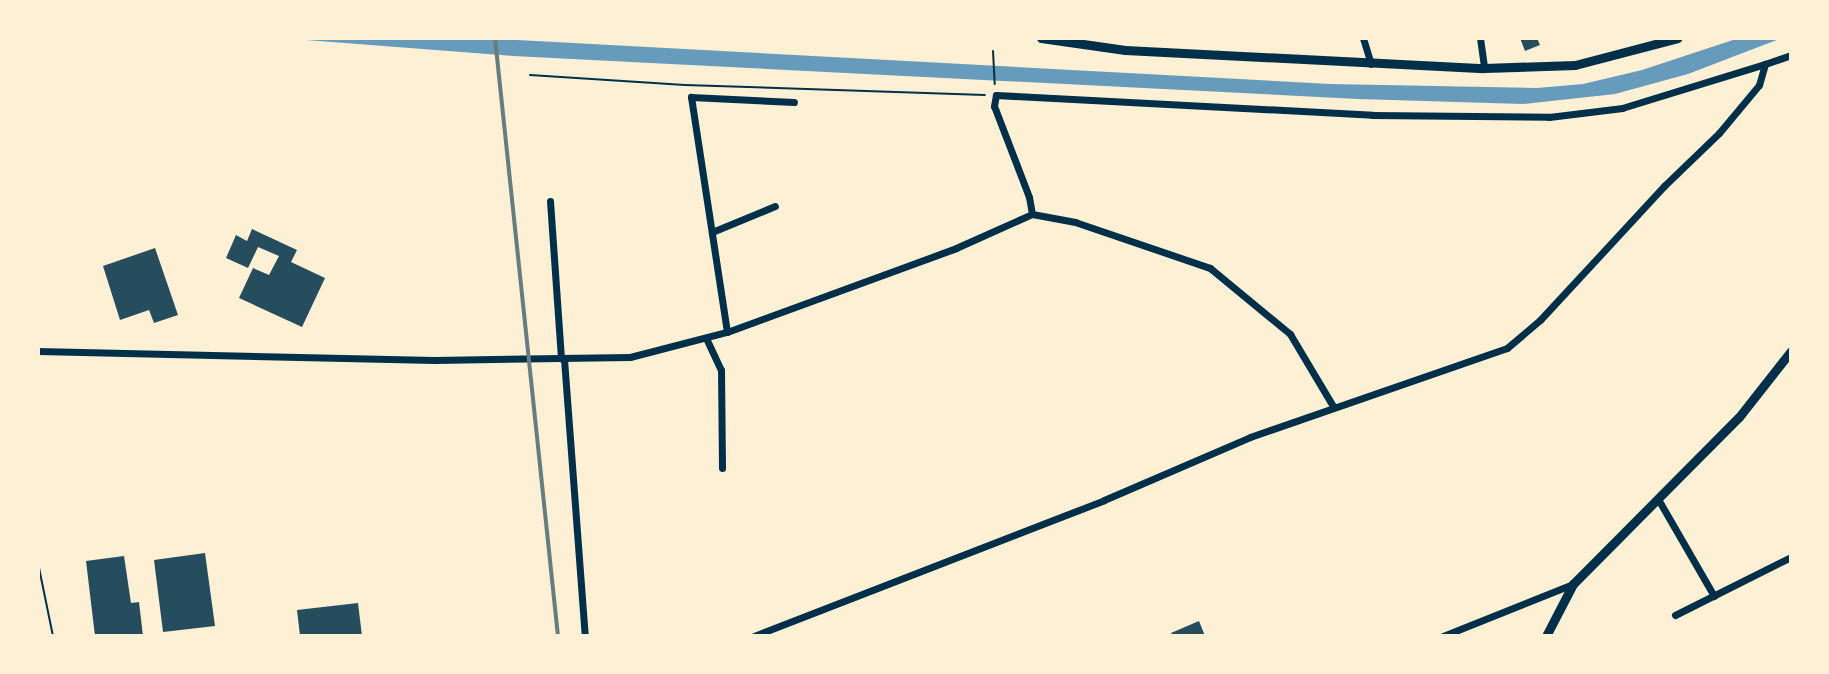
<!DOCTYPE html>
<style>
body{margin:0}
#map{position:relative;width:1829px;height:674px;overflow:hidden;background:#fdf0d5;font-family:"Roboto Condensed",sans-serif}
div>[style]{position:absolute}
[style*='--x']{left:calc(var(--x)*1px);top:calc(var(--y)*1px);width:calc(var(--w)*1px);rotate:calc(var(--a)*1deg)}
.water>*{inset:0;background:#669bbc}
.building>*{inset:0;background:#264d5e}
.path>*{height:2px;margin:-1px;padding:0 1px;transform-origin:1px;border-radius:1px;background:#003049}
.minor>*{height:7px;margin:-3.5px;padding:0 3.5px;transform-origin:3.5px;border-radius:3.5px;background:#003049}
.tertiary>*{height:9px;margin:-4.5px;padding:0 4.5px;transform-origin:4.5px;border-radius:4.5px;background:#003049}
.rail>*{height:4px;margin:-2px;padding:0 2px;transform-origin:2px;border-radius:2px;background:#657d81}
span{translate:-50% -50%;white-space:nowrap;text-align:center;line-height:1.15;-webkit-text-stroke:6px #fdf0d5;paint-order:stroke}
.frame{position:absolute;inset:0;border:40px solid #fdf0d5;pointer-events:none}
</style>
<div id="map">
<div class="water">
<i style="clip-path:polygon(280px 38px,482px 38px,1330px 84px,1537px 88px,1583px 84px,1642px 70px,1739px 38px,1782px 38px,1688px 74px,1615px 94px,1523px 104px,1358px 99px,513px 56px)"></i>
</div>
<div class="building">
<i style="clip-path:polygon(1520px 38px,1537px 38px,1540px 45px,1525px 51px)"></i>
<i style="clip-path:polygon(252px 229px,297px 250px,291px 262px,325px 278px,302px 327px,239px 298px,253px 268px,269px 275px,279px 256px,258px 247px,248px 268px,226px 258px,236px 235px,247px 241px)"></i>
<i style="clip-path:polygon(155px 248px,178px 315px,154px 323px,149px 310px,120px 320px,103px 266px)"></i>
<i style="clip-path:polygon(205px 553px,215px 626px,163px 632px,154px 560px)"></i>
<i style="clip-path:polygon(124px 556px,131px 603px,139px 602px,143px 636px,95px 636px,86px 561px)"></i>
<i style="clip-path:polygon(358px 603px,362px 636px,300px 636px,297px 610px)"></i>
<i style="clip-path:polygon(1199px 621px,1205px 636px,1173px 636px,1171px 633px)"></i>
</div>
<div class="path">
<i style="--x:993;--y:51;--w:33;--a:87"></i>
<i style="--x:530;--y:75;--w:155;--a:3.7"></i>
<i style="--x:685;--y:85;--w:300;--a:1.9"></i>
<i style="--x:38;--y:563;--w:75;--a:78.4"></i>
</div>
<div class="minor">
<i style="--x:1363;--y:38;--w:27;--a:73"></i>
<i style="--x:1480;--y:38;--w:30;--a:82"></i>
<i style="--x:550;--y:201;--w:158;--a:86"></i>
<i style="--x:1032;--y:214;--w:17;--a:-100"></i>
<i style="--x:1029;--y:197;--w:97;--a:-111"></i>
<i style="--x:994;--y:106;--w:11;--a:-80"></i>
<i style="--x:996;--y:95;--w:377;--a:3"></i>
<i style="--x:1372;--y:115;--w:177;--a:0.6"></i>
<i style="--x:1549;--y:117;--w:74;--a:-7"></i>
<i style="--x:1622;--y:108;--w:150;--a:-17.1"></i>
<i style="--x:712;--y:232;--w:68;--a:-22.4"></i>
<i style="--x:727;--y:332;--w:238;--a:-98.7"></i>
<i style="--x:691;--y:97;--w:103;--a:2.8"></i>
<i style="--x:706;--y:338;--w:35;--a:65"></i>
<i style="--x:721;--y:370;--w:98;--a:89.4"></i>
<i style="--x:38;--y:351;--w:396;--a:1.3"></i>
<i style="--x:434;--y:360;--w:196;--a:-0.9"></i>
<i style="--x:630;--y:357;--w:100;--a:-14.5"></i>
<i style="--x:727;--y:332;--w:244;--a:-20.1"></i>
<i style="--x:956;--y:248;--w:83;--a:-24.1"></i>
<i style="--x:1032;--y:214;--w:44;--a:10.5"></i>
<i style="--x:1075;--y:222;--w:143;--a:18.8"></i>
<i style="--x:1210;--y:268;--w:104;--a:39.5"></i>
<i style="--x:1290;--y:334;--w:84;--a:59.2"></i>
<i style="--x:564;--y:359;--w:278;--a:85.7"></i>
<i style="--x:1658;--y:499;--w:112;--a:60"></i>
<i style="--x:1675;--y:615;--w:130;--a:-26.6"></i>
<i style="--x:754;--y:636;--w:375;--a:-21.2"></i>
<i style="--x:1104;--y:500;--w:159;--a:-23.3"></i>
<i style="--x:1250;--y:437;--w:272;--a:-19.1"></i>
<i style="--x:1507;--y:348;--w:43;--a:-40.3"></i>
<i style="--x:1540;--y:320;--w:183;--a:-47.2"></i>
<i style="--x:1664;--y:186;--w:76;--a:-43.9"></i>
<i style="--x:1719;--y:133;--w:62;--a:-50.2"></i>
<i style="--x:1759;--y:85;--w:22;--a:-74"></i>
<i style="--x:1765;--y:64;--w:28;--a:-19"></i>
<i style="--x:1443;--y:636;--w:140;--a:-21.8"></i>
</div>
<div class="tertiary">
<i style="--x:1041;--y:38;--w:85;--a:8.1"></i>
<i style="--x:1125;--y:50;--w:359;--a:2.9"></i>
<i style="--x:1484;--y:68;--w:91;--a:-1.9"></i>
<i style="--x:1575;--y:65;--w:106;--a:-14.7"></i>
<i style="--x:1546;--y:636;--w:59;--a:-62.6"></i>
<i style="--x:1573;--y:584;--w:235;--a:-45.2"></i>
<i style="--x:1739;--y:417;--w:84;--a:-51.8"></i>
</div>
<div class="rail">
<i style="--x:495;--y:38;--w:601;--a:83.99"></i>
</div>
<div class="frame"></div>
</div>
